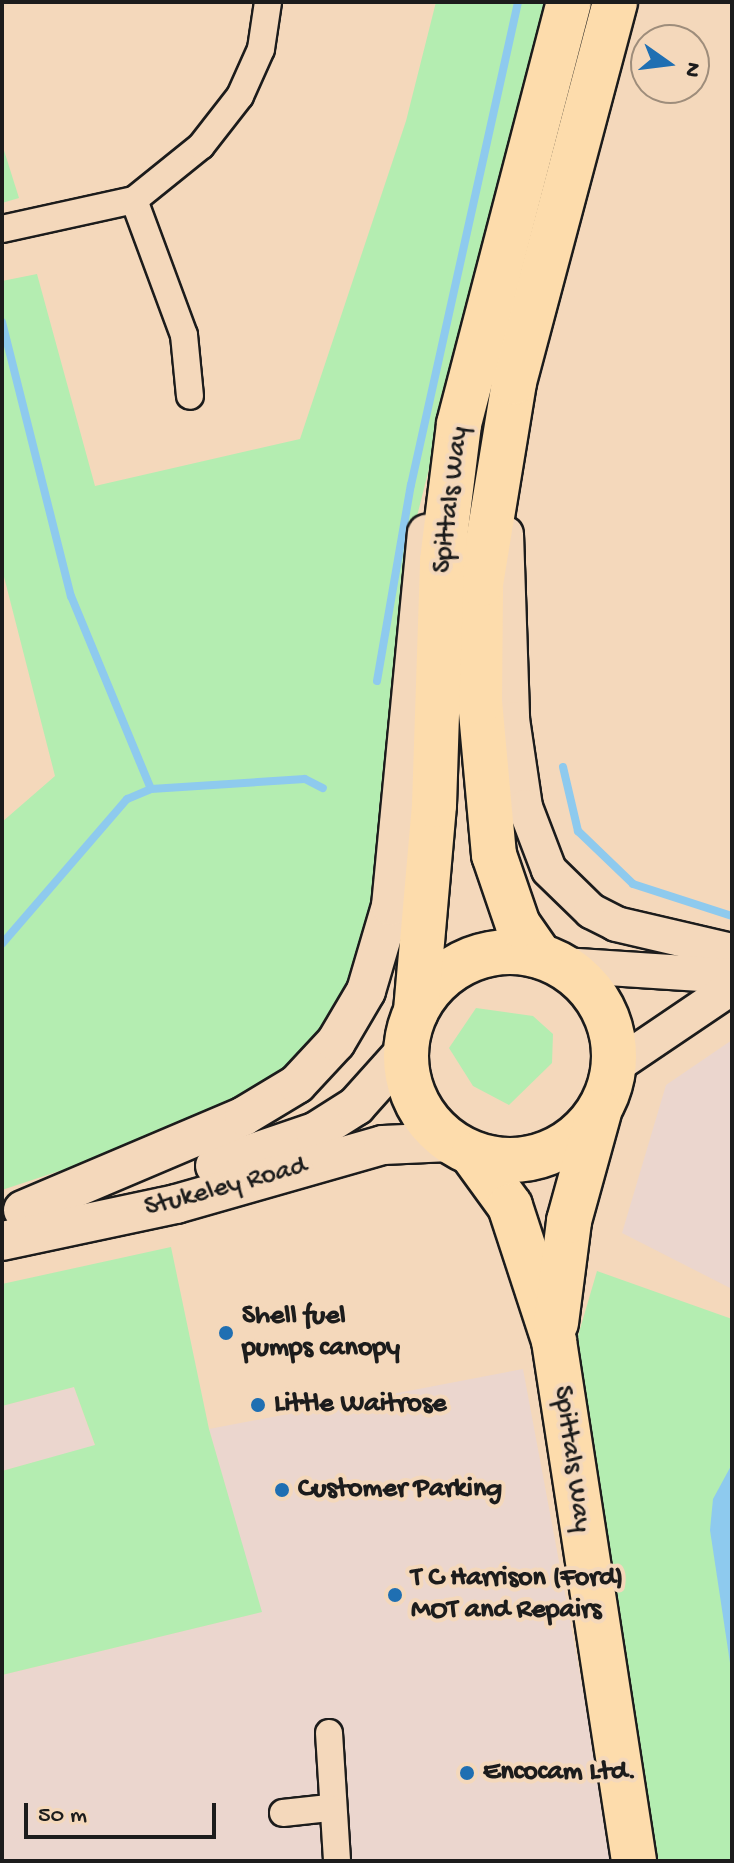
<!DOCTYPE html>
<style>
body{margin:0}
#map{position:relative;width:734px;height:1863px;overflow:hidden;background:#f4d8bb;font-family:"Gochi Hand",sans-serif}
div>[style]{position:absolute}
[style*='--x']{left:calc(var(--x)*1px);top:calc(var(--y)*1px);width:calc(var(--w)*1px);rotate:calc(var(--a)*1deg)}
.built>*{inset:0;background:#ebd6ce}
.green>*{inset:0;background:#b4edb1}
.water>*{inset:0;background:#8ecaee}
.stream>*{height:8px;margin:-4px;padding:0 4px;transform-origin:4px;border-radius:4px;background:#8ecaee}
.roads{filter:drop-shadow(2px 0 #1c1c1c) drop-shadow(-2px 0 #1c1c1c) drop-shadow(0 2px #1c1c1c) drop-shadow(0 -2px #1c1c1c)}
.minor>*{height:26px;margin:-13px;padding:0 13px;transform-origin:13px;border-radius:13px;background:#f4d8bb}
.tertiary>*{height:34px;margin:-17px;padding:0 17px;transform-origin:17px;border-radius:17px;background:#f4d8bb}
.secondary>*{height:38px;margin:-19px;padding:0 19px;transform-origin:19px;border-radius:19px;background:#f4d8bb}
.trunk>*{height:44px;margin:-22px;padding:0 22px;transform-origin:22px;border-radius:22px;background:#fddcac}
.trunk>.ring{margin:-22px;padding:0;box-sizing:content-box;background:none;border:44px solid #fddcac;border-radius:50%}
.dots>*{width:22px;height:22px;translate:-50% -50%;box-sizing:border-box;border:4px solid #f4d8bb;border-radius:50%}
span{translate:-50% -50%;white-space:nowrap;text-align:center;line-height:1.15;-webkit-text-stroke:8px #f4d8bb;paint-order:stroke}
.street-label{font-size:28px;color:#1c1c1c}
.poi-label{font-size:28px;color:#1c1c1c;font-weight:700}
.left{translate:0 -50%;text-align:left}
.frame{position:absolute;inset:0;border:4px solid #1c1c1c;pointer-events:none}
.north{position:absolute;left:630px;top:24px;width:80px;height:80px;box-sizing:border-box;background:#f4d8bb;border:2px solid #9e8d7b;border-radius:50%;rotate:104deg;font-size:22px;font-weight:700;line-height:32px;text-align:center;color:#1c1c1c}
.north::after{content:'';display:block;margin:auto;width:28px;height:36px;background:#1f6fb2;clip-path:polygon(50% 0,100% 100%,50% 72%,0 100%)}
.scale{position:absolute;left:24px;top:1803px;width:192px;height:36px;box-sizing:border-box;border:4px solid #1c1c1c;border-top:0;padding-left:10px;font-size:24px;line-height:28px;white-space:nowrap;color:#1c1c1c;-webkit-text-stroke:6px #f4d8bb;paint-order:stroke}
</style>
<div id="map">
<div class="built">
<i style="clip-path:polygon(732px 1040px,732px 1289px,622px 1233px,666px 1085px)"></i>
<i style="clip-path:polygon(523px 1369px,615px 1861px,2px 1861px,2px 1675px,261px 1612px,209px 1429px)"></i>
<i style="clip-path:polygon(74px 1387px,95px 1446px,2px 1471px,2px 1406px)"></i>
</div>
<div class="green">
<i style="clip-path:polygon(436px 2px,547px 2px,412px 536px,369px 936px,341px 1000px,298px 1064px,198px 1125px,2px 1190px,2px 822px,55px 776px,2px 569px,2px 281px,37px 274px,95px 486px,300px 439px,406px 121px)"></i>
<i style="clip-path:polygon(2px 144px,19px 198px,2px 203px)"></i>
<i style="clip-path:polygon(476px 1008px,533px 1016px,553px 1034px,552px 1063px,509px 1105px,473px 1086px,449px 1048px)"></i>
<i style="clip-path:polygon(171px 1247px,209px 1429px,262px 1612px,2px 1675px,2px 1471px,95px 1445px,74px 1387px,2px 1406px,2px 1284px)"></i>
<i style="clip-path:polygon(597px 1271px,732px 1319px,732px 1861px,644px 1861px,595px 1524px,578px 1336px)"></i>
</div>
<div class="water">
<i style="clip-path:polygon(732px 1464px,732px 1676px,710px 1530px,713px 1499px)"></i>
</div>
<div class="stream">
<i style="--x:2;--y:322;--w:283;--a:75.9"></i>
<i style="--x:71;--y:596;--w:209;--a:67.5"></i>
<i style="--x:151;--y:789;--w:26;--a:157"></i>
<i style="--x:127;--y:799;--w:191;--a:130.8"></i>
<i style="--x:377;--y:681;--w:199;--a:-80.2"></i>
<i style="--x:411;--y:485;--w:495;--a:-77.5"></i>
<i style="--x:563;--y:767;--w:66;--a:76.8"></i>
<i style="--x:578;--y:831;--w:76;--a:43.9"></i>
<i style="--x:633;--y:884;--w:104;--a:17.9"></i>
<i style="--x:151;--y:789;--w:154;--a:-3.7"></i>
<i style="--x:305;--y:779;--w:20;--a:27"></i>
</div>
<div class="roads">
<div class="minor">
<i style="--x:134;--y:200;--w:144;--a:69.7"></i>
<i style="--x:184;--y:335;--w:61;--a:84.4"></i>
<i style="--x:2;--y:229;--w:135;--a:-12.4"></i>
<i style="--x:134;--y:200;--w:86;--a:-38.9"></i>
<i style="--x:201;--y:146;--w:63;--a:-52"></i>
<i style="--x:240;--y:96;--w:51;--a:-65.9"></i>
<i style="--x:261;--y:49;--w:48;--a:-81.5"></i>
<i style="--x:329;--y:1733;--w:128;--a:86.4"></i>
<i style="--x:283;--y:1813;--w:46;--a:-6.2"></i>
</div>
<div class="tertiary">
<i style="--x:506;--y:534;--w:185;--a:88.1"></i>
<i style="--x:512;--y:719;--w:89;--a:81.6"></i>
<i style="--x:525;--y:807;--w:67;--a:69.1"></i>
<i style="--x:549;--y:870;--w:59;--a:44.3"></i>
<i style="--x:591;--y:911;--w:28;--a:27"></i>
<i style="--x:616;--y:924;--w:119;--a:13.1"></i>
<i style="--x:562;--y:965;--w:170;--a:3.7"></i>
<i style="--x:614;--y:1067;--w:143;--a:-34.1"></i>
</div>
<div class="secondary">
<i style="--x:215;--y:1166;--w:106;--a:-18.8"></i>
<i style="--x:315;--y:1132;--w:49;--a:-32.4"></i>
<i style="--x:356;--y:1106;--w:75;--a:-48.2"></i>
<i style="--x:23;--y:1210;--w:240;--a:-23"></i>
<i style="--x:244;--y:1116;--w:62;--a:-31.1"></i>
<i style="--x:297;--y:1084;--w:57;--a:-47.1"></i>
<i style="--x:336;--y:1042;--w:59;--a:-59.5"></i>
<i style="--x:366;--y:991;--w:89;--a:-73.6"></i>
<i style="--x:391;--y:906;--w:374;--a:-84.5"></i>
<i style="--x:2;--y:1241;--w:178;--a:-12"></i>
<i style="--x:176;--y:1204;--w:215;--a:-15.9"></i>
<i style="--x:383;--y:1145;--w:67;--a:-2.6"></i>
</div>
<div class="trunk">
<i class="ring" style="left:406px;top:952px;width:164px;height:164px"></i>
<i style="--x:540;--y:956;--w:38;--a:-125"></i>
<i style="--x:518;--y:925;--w:74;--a:-108.9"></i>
<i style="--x:494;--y:855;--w:154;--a:-95.2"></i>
<i style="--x:480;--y:702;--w:118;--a:-89.5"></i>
<i style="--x:481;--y:584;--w:205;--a:-80.7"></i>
<i style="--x:514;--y:382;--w:393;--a:-75.1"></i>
<i style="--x:416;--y:1011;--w:207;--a:-85"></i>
<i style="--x:434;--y:805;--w:244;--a:-88.1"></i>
<i style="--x:442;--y:561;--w:138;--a:-82.9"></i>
<i style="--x:459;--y:424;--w:436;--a:-75.4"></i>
<i style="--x:473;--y:1155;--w:63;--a:54"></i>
<i style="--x:510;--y:1206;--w:142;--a:71.9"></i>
<i style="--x:554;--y:1341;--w:526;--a:81.25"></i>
<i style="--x:556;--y:1323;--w:103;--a:-82.7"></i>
<i style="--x:569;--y:1221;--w:113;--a:-74.6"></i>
</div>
</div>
<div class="dots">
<i style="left:226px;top:1333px;background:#1f6fb2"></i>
<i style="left:258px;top:1405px;background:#1f6fb2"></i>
<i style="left:282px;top:1490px;background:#1f6fb2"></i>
<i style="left:395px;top:1595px;background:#1f6fb2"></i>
<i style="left:467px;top:1773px;background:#1f6fb2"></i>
</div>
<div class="street-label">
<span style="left:452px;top:500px;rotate:-83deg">Spittals Way</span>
<span style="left:226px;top:1188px;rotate:-15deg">Stukeley Road</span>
<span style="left:571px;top:1459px;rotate:82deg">Spittals Way</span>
</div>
<div class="poi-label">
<span class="left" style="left:242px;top:1333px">Shell fuel<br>pumps canopy</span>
<span class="left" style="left:274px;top:1405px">Little Waitrose</span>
<span class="left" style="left:298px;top:1490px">Customer Parking</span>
<span class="left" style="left:411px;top:1595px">T C Harrison (Ford)<br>MOT and Repairs</span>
<span class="left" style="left:483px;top:1773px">Encocam Ltd.</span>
</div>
<div class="frame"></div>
<div class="north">N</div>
<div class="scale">50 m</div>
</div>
